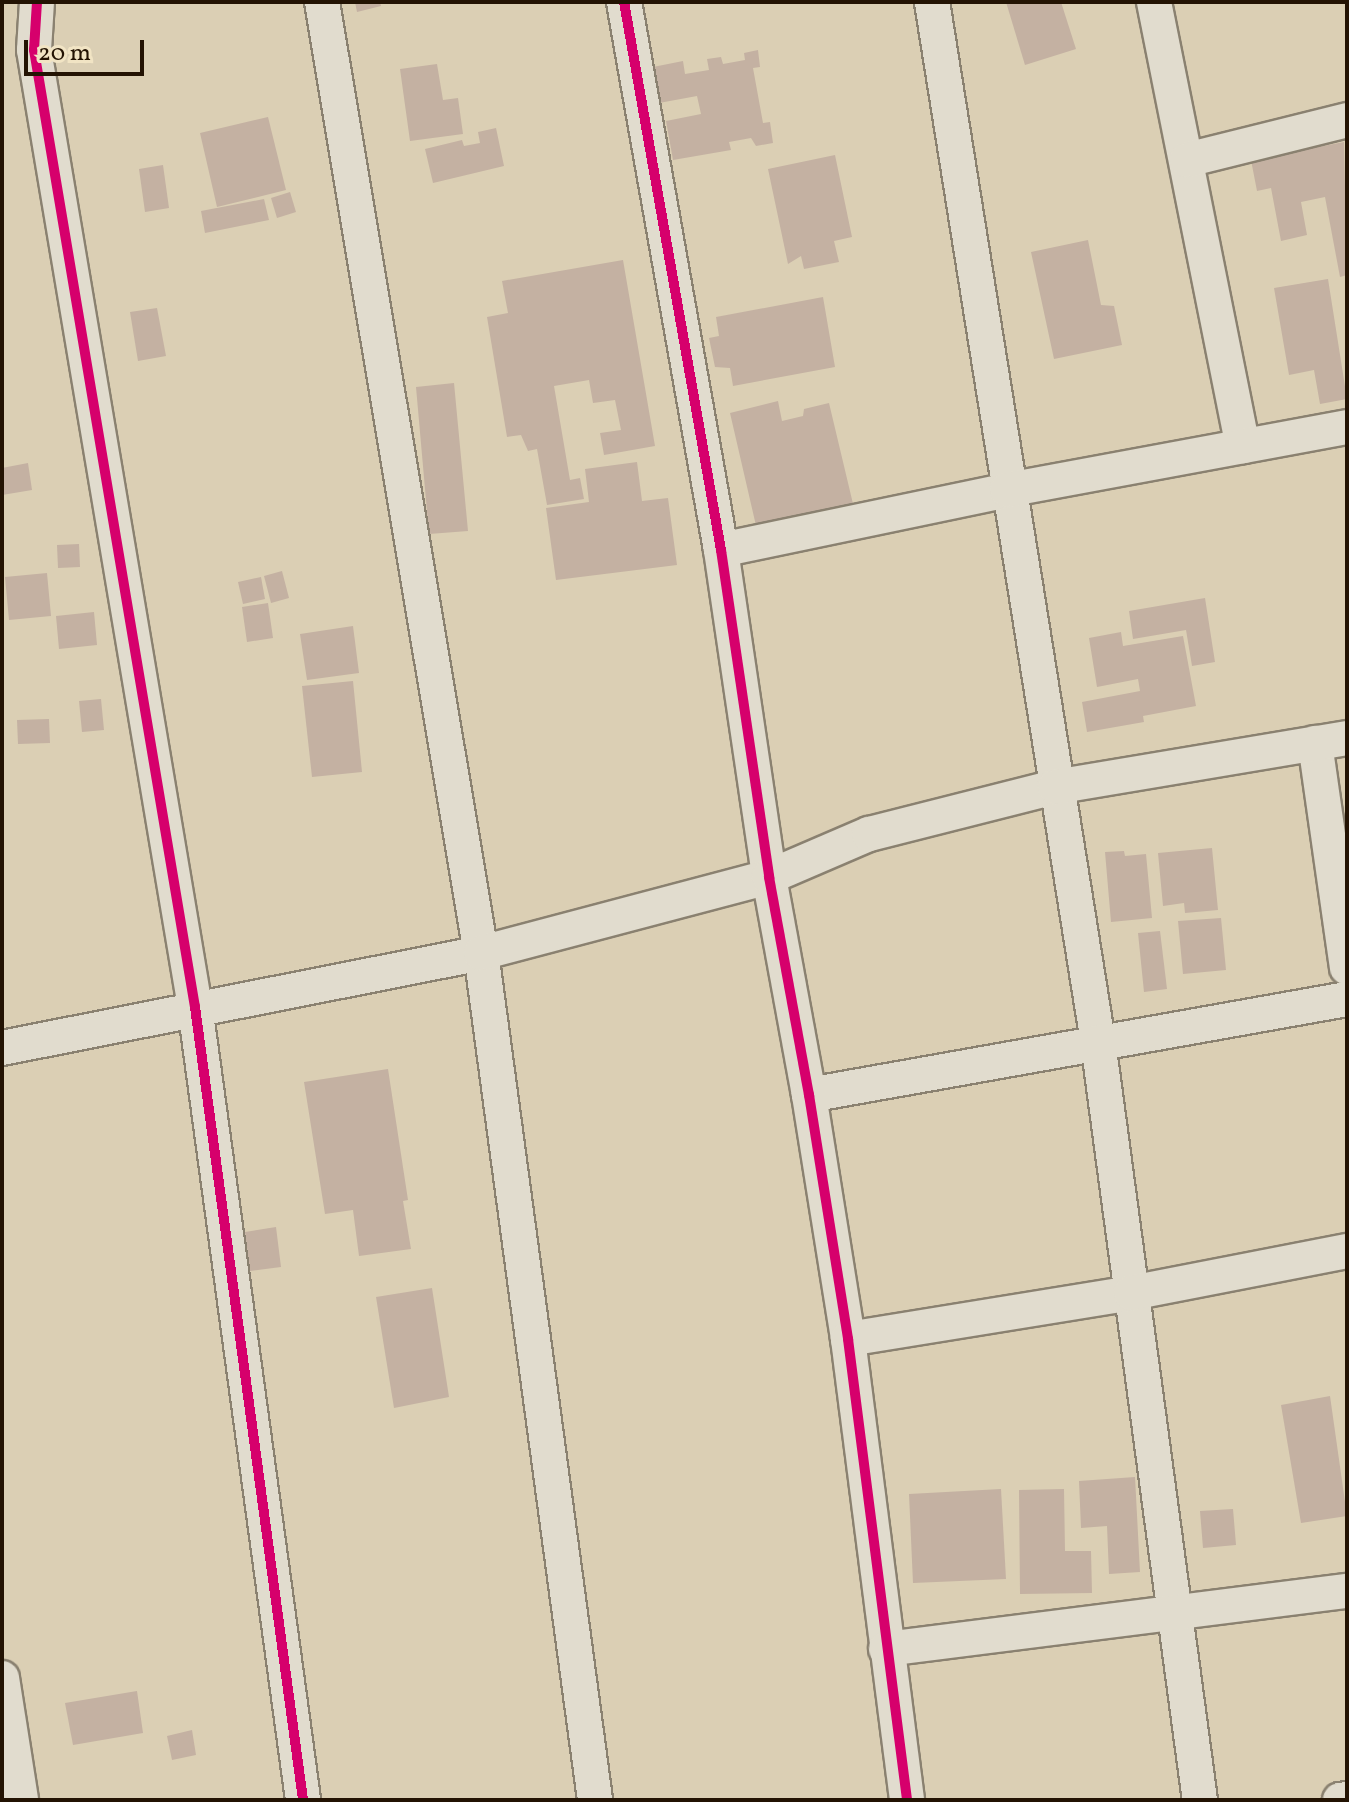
<!DOCTYPE html>
<style>
body{margin:0}
#map{position:relative;width:1349px;height:1802px;overflow:hidden;background:#dbcfb4;font-family:Vollkorn,serif}
div>[style]{position:absolute}
[style*='--x']{left:calc(var(--x)*1px);top:calc(var(--y)*1px);width:calc(var(--w)*1px);rotate:calc(var(--a)*1deg)}
.building>*{inset:0;background:#c4b1a2}
.roads{filter:drop-shadow(2px 0 #8a8170) drop-shadow(-2px 0 #8a8170) drop-shadow(0 2px #8a8170) drop-shadow(0 -2px #8a8170)}
.street>*{height:34px;margin:-17px;padding:0 17px;transform-origin:17px;border-radius:17px;background:#e1dcce}
.cycleway>*{height:10px;margin:-5px;padding:0 5px;transform-origin:5px;border-radius:5px;background:#d6006c}
span{translate:-50% -50%;white-space:nowrap;text-align:center;line-height:1.15;-webkit-text-stroke:6px #f1e4c4;paint-order:stroke}
.frame{position:absolute;inset:0;border:4px solid #231303;pointer-events:none}
.scale{position:absolute;left:24px;top:40px;width:120px;height:36px;box-sizing:border-box;border:4px solid #231303;border-top:0;padding-left:10px;font-size:24px;line-height:28px;white-space:nowrap;color:#231303;-webkit-text-stroke:6px #f1e4c4;paint-order:stroke}
</style>
<div id="map">
<div class="building">
<i style="clip-path:polygon(355px 2px,380px 2px,381px 6px,357px 12px)"></i>
<i style="clip-path:polygon(1006px 2px,1061px 2px,1076px 49px,1025px 65px)"></i>
<i style="clip-path:polygon(758px 50px,760px 67px,753px 68px,763px 123px,770px 122px,773px 143px,756px 146px,751px 138px,729px 142px,731px 150px,673px 160px,666px 121px,701px 114px,697px 96px,659px 103px,653px 67px,683px 61px,685px 74px,709px 70px,707px 59px,721px 57px,723px 64px,745px 60px,744px 53px)"></i>
<i style="clip-path:polygon(437px 64px,443px 100px,458px 98px,463px 134px,410px 141px,400px 69px)"></i>
<i style="clip-path:polygon(268px 117px,286px 190px,217px 207px,200px 133px)"></i>
<i style="clip-path:polygon(496px 128px,504px 166px,433px 183px,425px 149px,462px 140px,464px 146px,480px 143px,478px 132px)"></i>
<i style="clip-path:polygon(1344px 142px,1347px 275px,1340px 277px,1325px 197px,1301px 202px,1307px 235px,1281px 241px,1271px 188px,1257px 191px,1251px 160px)"></i>
<i style="clip-path:polygon(835px 155px,852px 237px,834px 241px,839px 262px,804px 269px,801px 256px,788px 264px,768px 169px)"></i>
<i style="clip-path:polygon(163px 165px,169px 208px,145px 212px,139px 169px)"></i>
<i style="clip-path:polygon(290px 192px,296px 212px,277px 218px,271px 198px)"></i>
<i style="clip-path:polygon(264px 199px,269px 220px,205px 233px,201px 211px)"></i>
<i style="clip-path:polygon(1088px 240px,1101px 305px,1114px 306px,1122px 345px,1054px 359px,1031px 252px)"></i>
<i style="clip-path:polygon(623px 260px,655px 446px,604px 455px,600px 433px,621px 430px,615px 400px,593px 403px,589px 380px,554px 386px,570px 480px,580px 478px,584px 499px,547px 505px,537px 449px,528px 451px,521px 435px,507px 437px,487px 317px,508px 313px,502px 281px)"></i>
<i style="clip-path:polygon(1328px 279px,1347px 399px,1320px 404px,1314px 370px,1289px 375px,1274px 288px)"></i>
<i style="clip-path:polygon(823px 297px,835px 367px,733px 386px,730px 368px,715px 367px,709px 338px,719px 336px,716px 317px)"></i>
<i style="clip-path:polygon(157px 308px,166px 356px,138px 361px,130px 312px)"></i>
<i style="clip-path:polygon(454px 383px,468px 531px,429px 534px,416px 387px)"></i>
<i style="clip-path:polygon(778px 401px,782px 421px,803px 416px,804px 409px,829px 403px,854px 508px,757px 530px,730px 413px)"></i>
<i style="clip-path:polygon(637px 462px,642px 501px,668px 498px,677px 565px,556px 580px,546px 508px,589px 502px,585px 469px)"></i>
<i style="clip-path:polygon(28px 463px,32px 490px,2px 495px,2px 468px)"></i>
<i style="clip-path:polygon(79px 544px,80px 567px,58px 568px,57px 545px)"></i>
<i style="clip-path:polygon(282px 571px,289px 598px,271px 603px,264px 576px)"></i>
<i style="clip-path:polygon(47px 573px,51px 616px,9px 620px,5px 577px)"></i>
<i style="clip-path:polygon(261px 577px,265px 599px,243px 604px,238px 582px)"></i>
<i style="clip-path:polygon(1205px 598px,1215px 662px,1192px 666px,1186px 630px,1133px 639px,1129px 611px)"></i>
<i style="clip-path:polygon(268px 603px,273px 638px,247px 642px,242px 607px)"></i>
<i style="clip-path:polygon(94px 612px,97px 645px,59px 649px,56px 616px)"></i>
<i style="clip-path:polygon(353px 626px,359px 673px,307px 680px,300px 634px)"></i>
<i style="clip-path:polygon(1121px 632px,1123px 646px,1183px 636px,1196px 706px,1143px 716px,1144px 722px,1087px 732px,1082px 702px,1140px 691px,1138px 679px,1097px 687px,1089px 638px)"></i>
<i style="clip-path:polygon(353px 681px,362px 772px,312px 777px,302px 686px)"></i>
<i style="clip-path:polygon(101px 699px,104px 730px,82px 732px,79px 701px)"></i>
<i style="clip-path:polygon(49px 719px,50px 743px,18px 744px,17px 720px)"></i>
<i style="clip-path:polygon(1212px 848px,1218px 910px,1185px 913px,1184px 903px,1163px 906px,1158px 853px)"></i>
<i style="clip-path:polygon(1124px 851px,1125px 856px,1146px 854px,1152px 918px,1111px 922px,1105px 852px)"></i>
<i style="clip-path:polygon(1221px 918px,1226px 970px,1183px 974px,1178px 921px)"></i>
<i style="clip-path:polygon(1160px 931px,1167px 989px,1144px 992px,1138px 933px)"></i>
<i style="clip-path:polygon(388px 1069px,408px 1200px,403px 1201px,411px 1249px,359px 1256px,353px 1210px,325px 1214px,304px 1082px)"></i>
<i style="clip-path:polygon(276px 1227px,281px 1267px,250px 1271px,245px 1232px)"></i>
<i style="clip-path:polygon(432px 1288px,449px 1397px,394px 1408px,376px 1297px)"></i>
<i style="clip-path:polygon(1330px 1396px,1347px 1516px,1301px 1523px,1281px 1405px)"></i>
<i style="clip-path:polygon(1135px 1477px,1140px 1572px,1109px 1574px,1107px 1526px,1081px 1528px,1079px 1481px)"></i>
<i style="clip-path:polygon(1001px 1489px,1006px 1579px,913px 1583px,909px 1494px)"></i>
<i style="clip-path:polygon(1064px 1489px,1065px 1551px,1091px 1551px,1092px 1593px,1020px 1594px,1019px 1490px)"></i>
<i style="clip-path:polygon(1233px 1509px,1236px 1545px,1203px 1548px,1200px 1511px)"></i>
<i style="clip-path:polygon(137px 1691px,143px 1733px,73px 1745px,65px 1703px)"></i>
<i style="clip-path:polygon(192px 1730px,196px 1755px,172px 1760px,167px 1736px)"></i>
</div>
<div class="roads">
<div class="street">
<i style="--x:37;--y:2;--w:48;--a:93.6"></i>
<i style="--x:34;--y:50;--w:970;--a:80.45"></i>
<i style="--x:195;--y:1007;--w:800;--a:82.24"></i>
<i style="--x:322;--y:2;--w:964;--a:80.51"></i>
<i style="--x:481;--y:953;--w:855;--a:82.33"></i>
<i style="--x:624;--y:2;--w:557;--a:79.96"></i>
<i style="--x:721;--y:550;--w:331;--a:81.6"></i>
<i style="--x:769;--y:877;--w:222;--a:79.6"></i>
<i style="--x:809;--y:1095;--w:247;--a:80.9"></i>
<i style="--x:848;--y:1339;--w:465;--a:82.7"></i>
<i style="--x:932;--y:2;--w:1053;--a:80.93"></i>
<i style="--x:1098;--y:1042;--w:765;--a:82.34"></i>
<i style="--x:1154;--y:2;--w:453;--a:78.7"></i>
<i style="--x:1187;--y:160;--w:165;--a:-14"></i>
<i style="--x:721;--y:550;--w:292;--a:-11.8"></i>
<i style="--x:1007;--y:490;--w:346;--a:-10.5"></i>
<i style="--x:1315;--y:743;--w:227;--a:81.9"></i>
<i style="--x:2;--y:1048;--w:488;--a:-11.2"></i>
<i style="--x:481;--y:953;--w:298;--a:-14.8"></i>
<i style="--x:769;--y:877;--w:109;--a:-23.3"></i>
<i style="--x:869;--y:834;--w:192;--a:-14.2"></i>
<i style="--x:1055;--y:787;--w:296;--a:-9.5"></i>
<i style="--x:809;--y:1095;--w:546;--a:-10.12"></i>
<i style="--x:848;--y:1339;--w:287;--a:-9.2"></i>
<i style="--x:1131;--y:1293;--w:220;--a:-11"></i>
<i style="--x:886;--y:1649;--w:465;--a:-7.2"></i>
<i style="--x:2;--y:1678;--w:123;--a:81.1"></i>
<i style="--x:1340;--y:1800;--w:7;--a:-8"></i>
</div>
</div>
<div class="cycleway">
<i style="--x:37;--y:2;--w:48;--a:93.6"></i>
<i style="--x:34;--y:50;--w:970;--a:80.45"></i>
<i style="--x:195;--y:1007;--w:800;--a:82.24"></i>
<i style="--x:624;--y:2;--w:557;--a:79.96"></i>
<i style="--x:721;--y:550;--w:331;--a:81.6"></i>
<i style="--x:769;--y:877;--w:222;--a:79.6"></i>
<i style="--x:809;--y:1095;--w:247;--a:80.9"></i>
<i style="--x:848;--y:1339;--w:465;--a:82.7"></i>
</div>
<div class="frame"></div>
<div class="scale">20 m</div>
</div>
